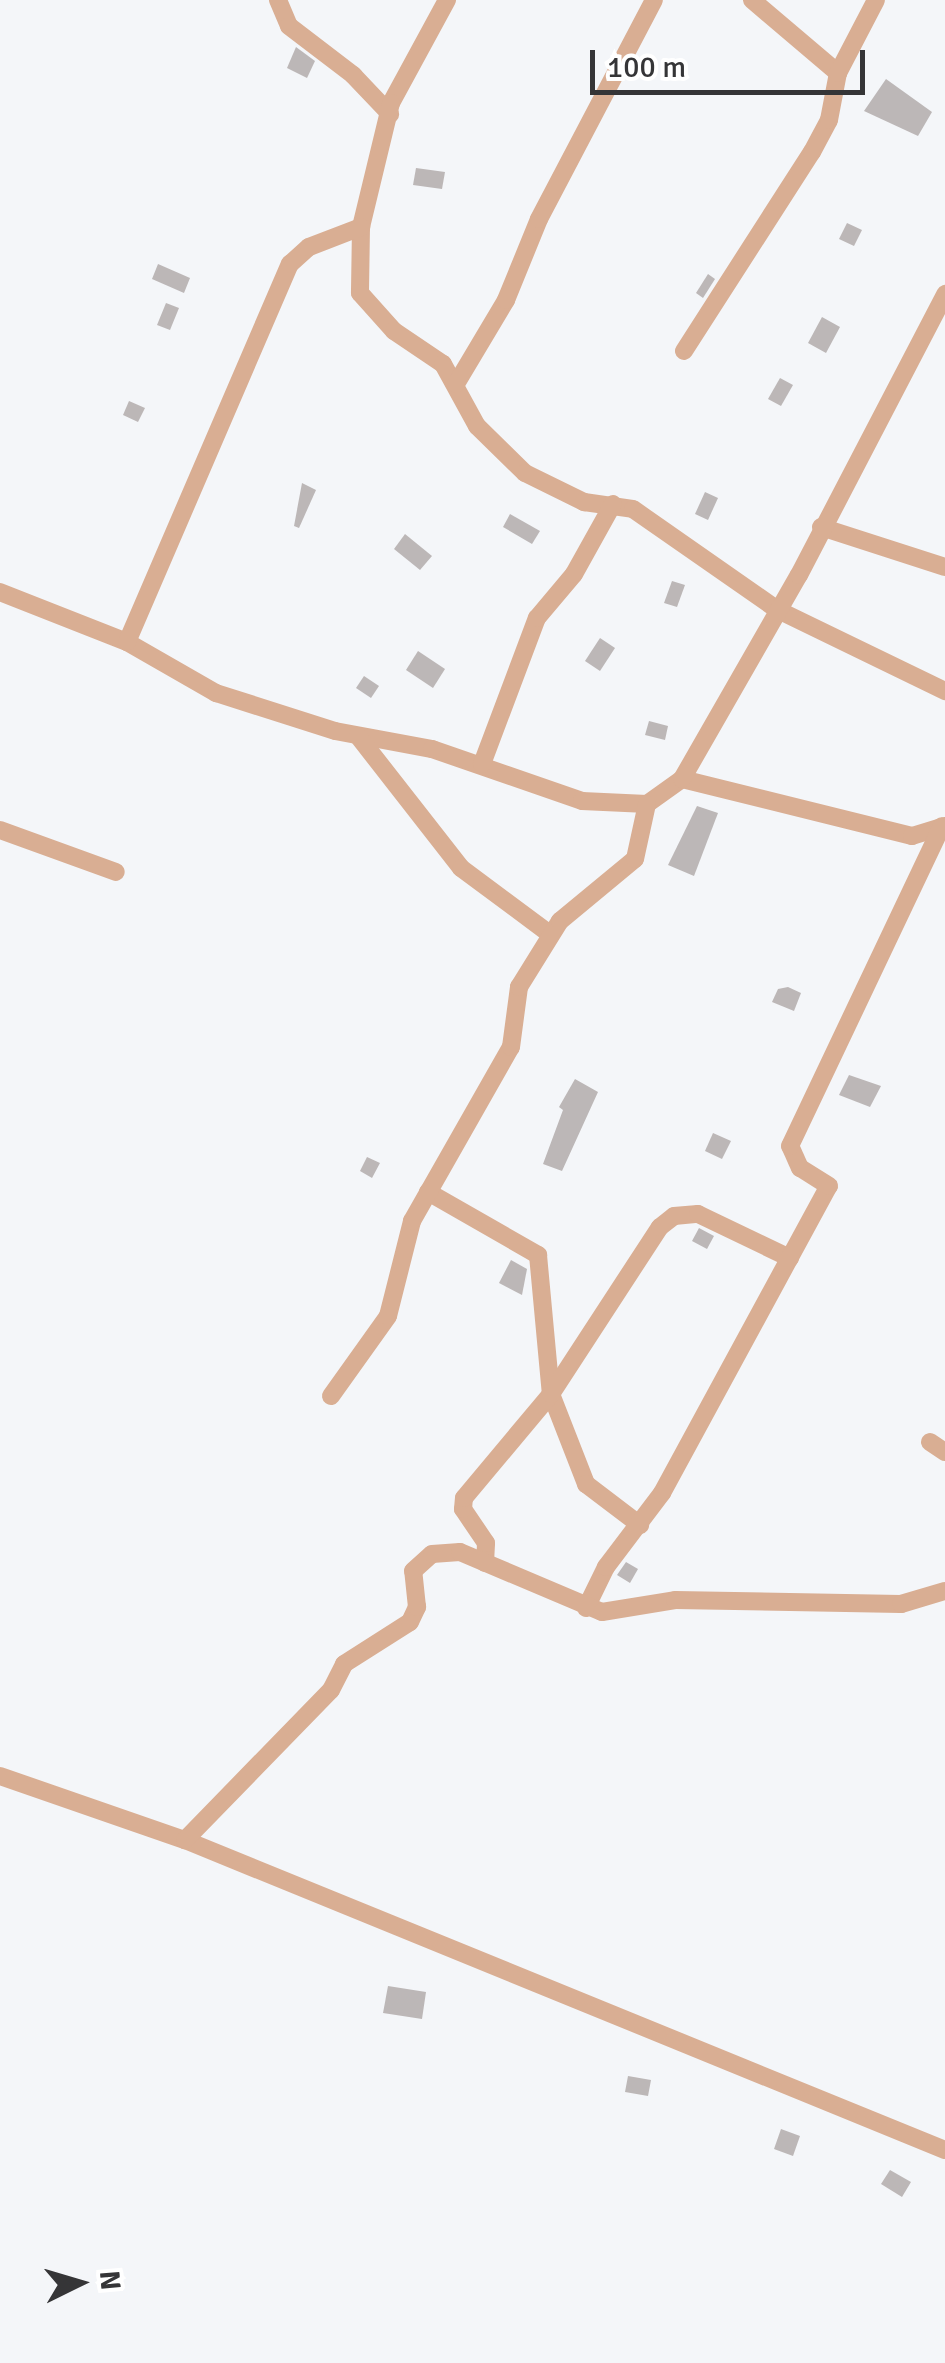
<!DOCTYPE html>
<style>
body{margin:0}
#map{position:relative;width:945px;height:2363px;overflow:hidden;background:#f4f6f9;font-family:Signika,sans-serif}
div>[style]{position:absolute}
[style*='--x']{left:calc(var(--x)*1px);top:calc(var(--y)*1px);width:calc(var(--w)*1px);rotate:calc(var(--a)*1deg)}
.building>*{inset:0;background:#bcb7b7}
.minor>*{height:18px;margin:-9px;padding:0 9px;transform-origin:9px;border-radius:9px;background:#d9ae93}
span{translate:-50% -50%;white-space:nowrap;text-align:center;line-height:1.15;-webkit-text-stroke:9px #fff;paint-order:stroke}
.north{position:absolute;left:30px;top:2233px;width:100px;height:100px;-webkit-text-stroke:8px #fff;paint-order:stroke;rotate:85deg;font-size:28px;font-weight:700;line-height:40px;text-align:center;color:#353537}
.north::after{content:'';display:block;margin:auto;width:35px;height:45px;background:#353537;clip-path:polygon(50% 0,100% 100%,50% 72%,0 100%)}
.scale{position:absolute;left:590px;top:50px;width:275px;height:45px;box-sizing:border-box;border:5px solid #353537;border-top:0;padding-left:12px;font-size:30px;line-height:35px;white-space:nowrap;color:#353537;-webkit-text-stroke:8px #fff;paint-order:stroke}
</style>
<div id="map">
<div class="building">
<i style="clip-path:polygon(296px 47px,315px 61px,307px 78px,287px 68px)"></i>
<i style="clip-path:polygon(886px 79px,932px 112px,918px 136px,864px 111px)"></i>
<i style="clip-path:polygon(416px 168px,445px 172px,442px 189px,413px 185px)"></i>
<i style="clip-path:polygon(847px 223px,862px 230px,854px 246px,839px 239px)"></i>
<i style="clip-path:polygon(158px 264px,190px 278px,184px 293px,152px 279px)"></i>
<i style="clip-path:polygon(708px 274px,715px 279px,703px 298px,696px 293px)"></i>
<i style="clip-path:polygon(166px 303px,179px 308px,170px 330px,157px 325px)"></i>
<i style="clip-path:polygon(822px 317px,840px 327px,826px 353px,808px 343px)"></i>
<i style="clip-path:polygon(780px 378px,793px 385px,781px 406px,768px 399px)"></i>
<i style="clip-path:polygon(129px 401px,145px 408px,138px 422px,123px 415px)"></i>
<i style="clip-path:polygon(302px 483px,316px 490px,299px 528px,294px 526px)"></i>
<i style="clip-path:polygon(705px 492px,718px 498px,708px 520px,695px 514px)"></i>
<i style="clip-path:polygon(510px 514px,540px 531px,532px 544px,503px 527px)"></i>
<i style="clip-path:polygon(405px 534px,432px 556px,420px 570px,394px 549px)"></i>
<i style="clip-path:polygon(672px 581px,685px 585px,677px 607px,664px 603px)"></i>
<i style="clip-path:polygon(600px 638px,615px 648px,600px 671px,585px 661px)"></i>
<i style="clip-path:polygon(418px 651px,445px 669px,433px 688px,406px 670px)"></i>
<i style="clip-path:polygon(364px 676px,379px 686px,371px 698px,356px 688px)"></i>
<i style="clip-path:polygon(649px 721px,668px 726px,665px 740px,645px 735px)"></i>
<i style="clip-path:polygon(697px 806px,718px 813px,694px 876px,668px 865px)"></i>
<i style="clip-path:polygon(788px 987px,801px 993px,794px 1011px,772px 1002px,778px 989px)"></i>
<i style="clip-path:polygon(849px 1075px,881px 1086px,870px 1107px,839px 1095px)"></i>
<i style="clip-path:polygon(575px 1079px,598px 1092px,562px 1171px,543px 1164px,563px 1110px,559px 1107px)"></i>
<i style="clip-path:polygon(713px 1133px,731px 1141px,722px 1159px,705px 1151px)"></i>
<i style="clip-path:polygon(367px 1157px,380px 1163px,372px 1178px,360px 1171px)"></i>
<i style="clip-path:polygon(699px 1228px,714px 1236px,707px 1249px,692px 1241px)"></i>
<i style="clip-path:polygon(511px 1260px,527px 1269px,522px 1295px,499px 1283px)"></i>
<i style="clip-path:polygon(626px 1562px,638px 1569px,630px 1583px,617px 1575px)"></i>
<i style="clip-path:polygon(388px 1986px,426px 1992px,422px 2019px,383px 2013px)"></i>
<i style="clip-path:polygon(628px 2076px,651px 2080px,648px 2096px,625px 2092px)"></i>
<i style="clip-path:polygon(781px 2129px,800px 2136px,793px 2156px,774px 2149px)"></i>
<i style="clip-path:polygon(890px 2170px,911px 2182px,902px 2197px,881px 2184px)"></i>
</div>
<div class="minor">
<i style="--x:278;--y:0;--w:28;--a:67"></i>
<i style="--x:289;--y:26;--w:81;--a:37.4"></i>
<i style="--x:353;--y:75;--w:54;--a:46.5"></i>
<i style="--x:447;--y:0;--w:117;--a:118.5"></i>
<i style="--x:391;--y:103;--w:128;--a:103.6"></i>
<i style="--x:361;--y:227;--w:66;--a:90.9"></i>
<i style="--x:360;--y:293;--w:51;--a:48.2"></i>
<i style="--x:394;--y:331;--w:59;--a:34"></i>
<i style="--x:443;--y:364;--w:71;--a:61.3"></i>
<i style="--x:477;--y:426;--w:67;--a:44.4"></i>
<i style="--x:525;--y:473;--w:66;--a:26.2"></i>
<i style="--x:584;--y:502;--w:49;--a:8.1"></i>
<i style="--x:633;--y:509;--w:177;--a:34.9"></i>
<i style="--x:778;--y:610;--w:186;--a:25.9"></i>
<i style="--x:752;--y:0;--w:113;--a:40.3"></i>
<i style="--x:684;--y:351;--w:237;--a:-57.3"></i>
<i style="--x:812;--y:152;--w:36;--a:-62"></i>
<i style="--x:829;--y:120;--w:48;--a:-79.2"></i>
<i style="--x:838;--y:73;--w:82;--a:-62.5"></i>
<i style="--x:456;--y:384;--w:98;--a:-59.2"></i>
<i style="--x:506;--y:300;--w:87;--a:-67.8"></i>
<i style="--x:539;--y:219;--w:247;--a:-62.3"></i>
<i style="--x:821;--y:527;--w:130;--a:17.9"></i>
<i style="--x:0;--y:592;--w:136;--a:21.5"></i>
<i style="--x:127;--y:642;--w:103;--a:29.8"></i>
<i style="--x:216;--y:693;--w:125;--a:17.7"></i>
<i style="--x:335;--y:731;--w:99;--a:10.5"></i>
<i style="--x:432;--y:749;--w:159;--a:19.1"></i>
<i style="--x:582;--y:801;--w:65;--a:2.6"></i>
<i style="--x:647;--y:804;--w:43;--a:-35.5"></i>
<i style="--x:682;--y:779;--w:237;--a:13.9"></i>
<i style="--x:912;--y:836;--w:34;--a:-17"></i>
<i style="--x:127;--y:642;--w:412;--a:-66.7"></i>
<i style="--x:290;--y:264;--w:25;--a:-42"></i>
<i style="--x:309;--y:247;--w:56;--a:-21"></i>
<i style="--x:358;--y:736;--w:167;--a:52"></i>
<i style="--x:461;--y:868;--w:111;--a:36.6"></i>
<i style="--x:482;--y:764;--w:156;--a:-69.4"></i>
<i style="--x:537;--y:618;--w:57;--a:-49.9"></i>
<i style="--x:574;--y:574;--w:80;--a:-60.9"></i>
<i style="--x:682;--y:779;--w:235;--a:-60.2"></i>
<i style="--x:799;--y:575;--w:317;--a:-62.5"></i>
<i style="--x:0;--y:830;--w:123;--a:19.9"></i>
<i style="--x:428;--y:1192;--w:127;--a:29.8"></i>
<i style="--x:538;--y:1255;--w:140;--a:84.7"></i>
<i style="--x:551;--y:1394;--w:97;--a:68.7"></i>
<i style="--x:586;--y:1484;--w:68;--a:37.2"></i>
<i style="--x:331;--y:1396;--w:98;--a:-54.5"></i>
<i style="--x:388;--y:1316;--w:98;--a:-75.8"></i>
<i style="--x:412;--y:1221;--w:200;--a:-60.4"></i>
<i style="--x:511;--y:1047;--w:61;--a:-82.4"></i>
<i style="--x:519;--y:987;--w:78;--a:-58.2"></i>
<i style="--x:560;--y:921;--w:97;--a:-39.6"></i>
<i style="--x:635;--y:859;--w:56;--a:-77.7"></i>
<i style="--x:930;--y:1442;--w:18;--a:34"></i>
<i style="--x:485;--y:1563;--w:20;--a:-87"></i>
<i style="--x:486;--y:1543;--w:41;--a:-124.1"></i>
<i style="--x:463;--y:1509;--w:11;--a:-85"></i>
<i style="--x:464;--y:1498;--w:136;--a:-50.1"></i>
<i style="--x:551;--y:1394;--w:199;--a:-56.9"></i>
<i style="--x:660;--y:1227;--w:18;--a:-38"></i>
<i style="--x:674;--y:1216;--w:24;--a:-5"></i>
<i style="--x:698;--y:1214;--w:102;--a:25.6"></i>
<i style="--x:586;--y:1608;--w:46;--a:-64"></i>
<i style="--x:606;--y:1567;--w:93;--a:-52.9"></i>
<i style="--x:662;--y:1493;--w:349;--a:-61.5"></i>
<i style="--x:829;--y:1186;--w:34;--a:-148"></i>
<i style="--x:800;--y:1168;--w:24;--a:-114"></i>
<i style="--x:790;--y:1146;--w:354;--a:-64.6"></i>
<i style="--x:0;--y:1776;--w:196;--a:19.1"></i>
<i style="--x:185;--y:1840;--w:821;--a:22.19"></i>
<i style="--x:185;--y:1840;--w:209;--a:-45.8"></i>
<i style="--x:331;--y:1690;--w:29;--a:-63"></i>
<i style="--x:344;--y:1664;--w:78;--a:-32.5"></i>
<i style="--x:410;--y:1622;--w:17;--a:-65"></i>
<i style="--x:417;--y:1607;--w:36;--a:-96"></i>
<i style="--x:413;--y:1571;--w:25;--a:-42"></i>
<i style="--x:432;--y:1554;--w:28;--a:-4"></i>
<i style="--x:460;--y:1552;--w:154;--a:22.9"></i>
<i style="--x:602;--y:1612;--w:74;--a:-9.3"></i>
<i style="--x:675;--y:1600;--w:226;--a:1"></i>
<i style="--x:901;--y:1604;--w:46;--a:-16.5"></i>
</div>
<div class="north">N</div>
<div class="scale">100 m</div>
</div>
